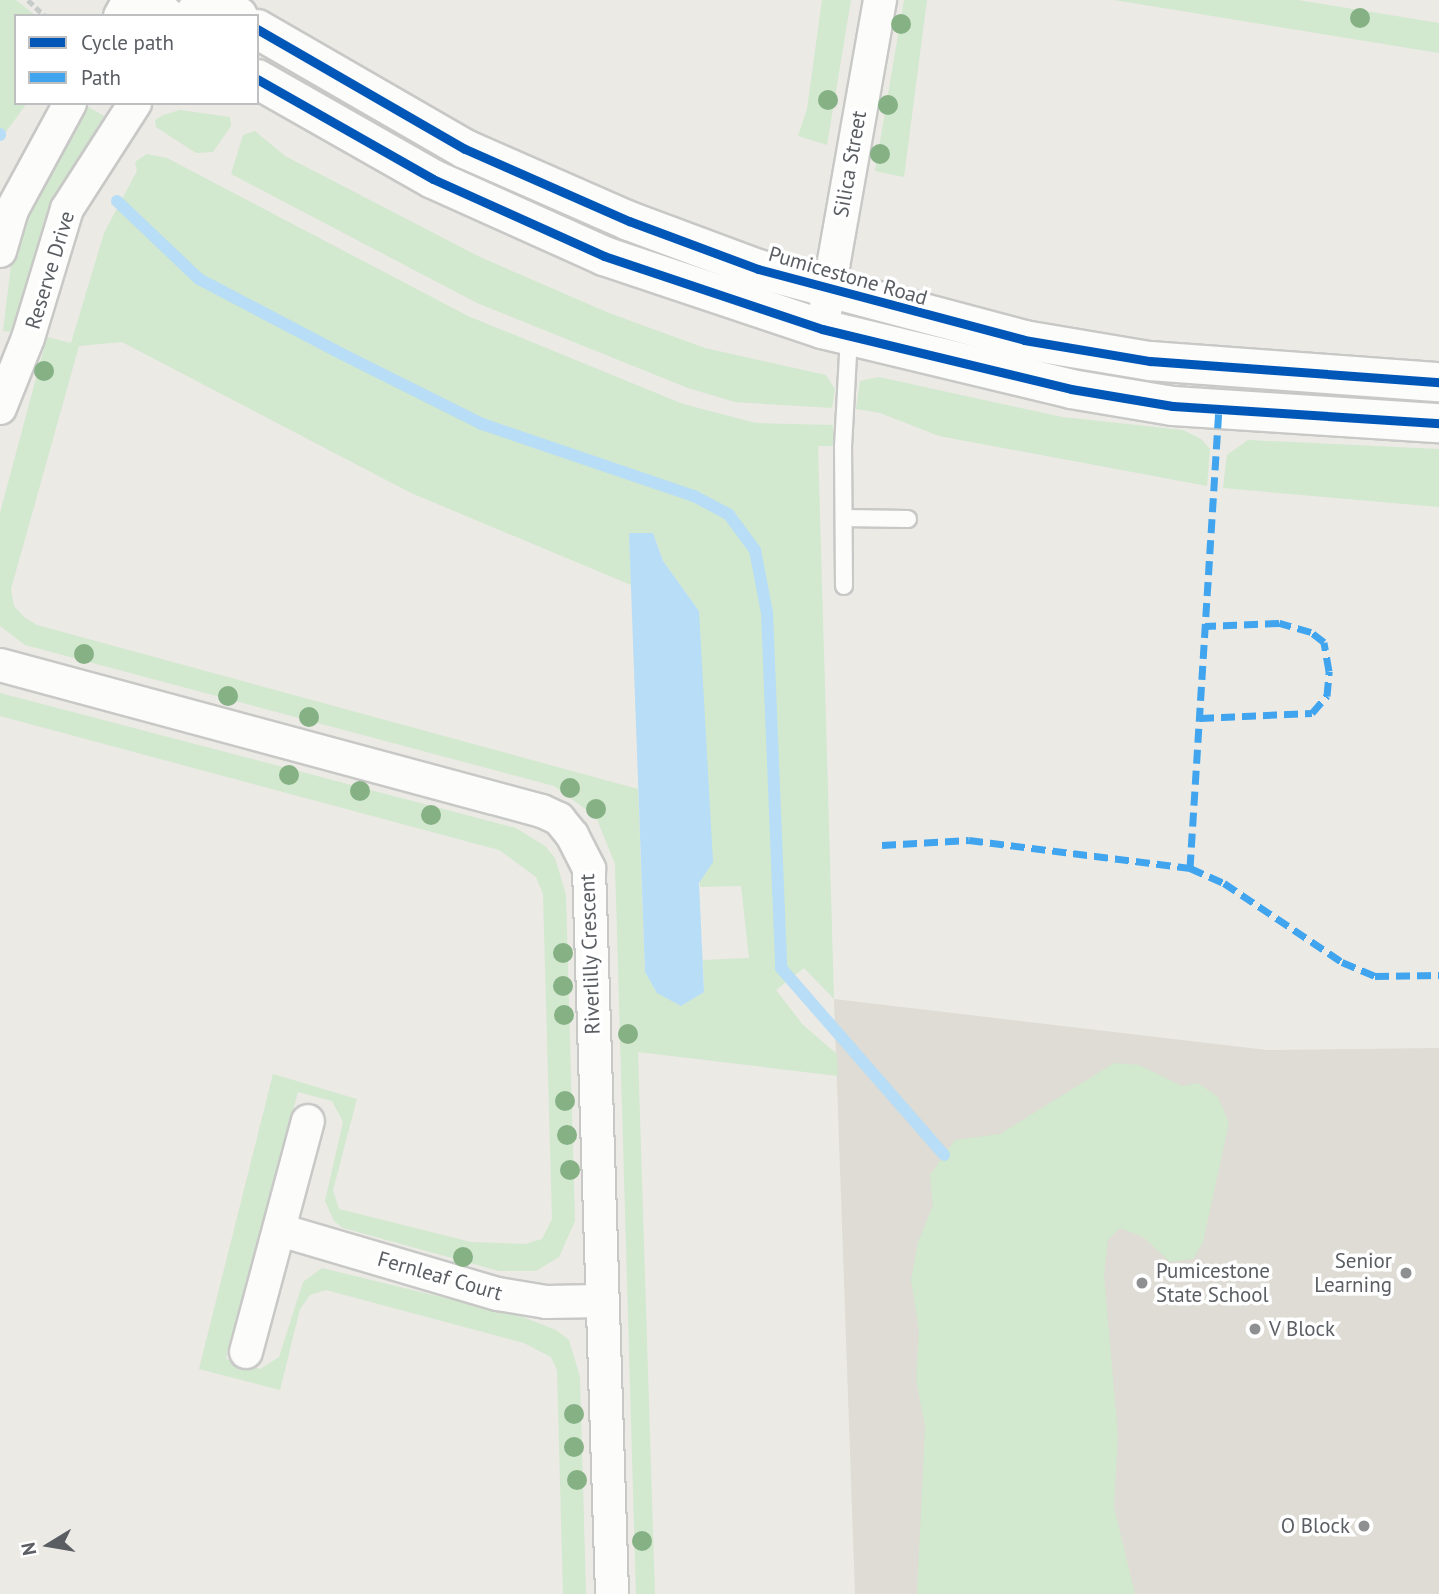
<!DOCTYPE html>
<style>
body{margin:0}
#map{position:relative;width:1439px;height:1594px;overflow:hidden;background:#ebeae5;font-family:"PT Sans",sans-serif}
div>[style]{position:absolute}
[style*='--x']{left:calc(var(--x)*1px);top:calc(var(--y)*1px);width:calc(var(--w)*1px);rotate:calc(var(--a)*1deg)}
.education>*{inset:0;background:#dedcd4}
.green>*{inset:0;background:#d2e8cf}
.water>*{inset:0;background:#b7ddf7}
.stream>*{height:12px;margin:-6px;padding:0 6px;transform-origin:6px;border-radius:6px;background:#b7ddf7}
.path>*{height:4.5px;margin-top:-2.25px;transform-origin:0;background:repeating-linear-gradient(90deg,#c7ccca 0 7px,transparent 0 10.5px)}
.roads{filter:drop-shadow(2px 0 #c8c8c7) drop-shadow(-2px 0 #c8c8c7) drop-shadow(0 2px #c8c8c7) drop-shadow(0 -2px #c8c8c7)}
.lane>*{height:16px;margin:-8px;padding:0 8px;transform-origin:8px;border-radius:8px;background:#fcfcfb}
.street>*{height:32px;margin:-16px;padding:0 16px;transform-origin:16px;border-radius:16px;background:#fcfcfb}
.secondary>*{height:38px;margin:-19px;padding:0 19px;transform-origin:19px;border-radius:19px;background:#fcfcfb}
.quiet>*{height:7px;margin-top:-3.5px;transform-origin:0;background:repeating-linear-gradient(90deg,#40a5ee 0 14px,transparent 0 21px)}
.cycleway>*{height:9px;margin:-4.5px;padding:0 4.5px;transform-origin:4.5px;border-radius:4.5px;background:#0057b8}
.trees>*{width:20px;height:20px;margin:-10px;border-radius:50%;background:#85b184}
.dots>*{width:19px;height:19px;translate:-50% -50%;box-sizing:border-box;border:4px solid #fff;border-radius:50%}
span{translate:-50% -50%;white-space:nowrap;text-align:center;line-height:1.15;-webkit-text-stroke:7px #fff;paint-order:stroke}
.street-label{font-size:21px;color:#5a5e63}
.poi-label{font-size:21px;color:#5a5e63}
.right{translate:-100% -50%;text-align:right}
.left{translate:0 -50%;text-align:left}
.legend{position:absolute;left:14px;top:14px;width:245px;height:91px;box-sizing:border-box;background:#fff;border:2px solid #bdbfc1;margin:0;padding:9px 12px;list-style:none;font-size:21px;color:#5a5e63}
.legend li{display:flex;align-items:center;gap:14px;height:35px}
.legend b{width:35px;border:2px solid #bdbfc1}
.north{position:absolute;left:14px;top:1510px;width:70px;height:70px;-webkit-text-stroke:5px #fff;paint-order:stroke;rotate:259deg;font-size:19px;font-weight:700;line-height:28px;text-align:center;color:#5a5e63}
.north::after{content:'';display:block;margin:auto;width:24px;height:32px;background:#5a5e63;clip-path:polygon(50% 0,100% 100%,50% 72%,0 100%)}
</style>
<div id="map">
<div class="education">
<i style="clip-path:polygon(834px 999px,1267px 1050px,1439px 1048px,1439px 1594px,855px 1594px)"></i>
</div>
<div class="green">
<i style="clip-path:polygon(0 0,16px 0,36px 16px,16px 16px,16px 103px,27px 103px,0 140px)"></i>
<i style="clip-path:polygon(822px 0,851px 0,827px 145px,798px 136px,807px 109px)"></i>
<i style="clip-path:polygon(904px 0,927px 0,904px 177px,875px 171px)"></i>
<i style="clip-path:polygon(1114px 0,1298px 0,1439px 23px,1439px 53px)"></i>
<i style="clip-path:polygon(85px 105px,104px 116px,44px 221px,15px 332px,3px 331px,12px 257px,24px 217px)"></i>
<i style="clip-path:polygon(180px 110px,230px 117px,231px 126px,213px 152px,196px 153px,156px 127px,155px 120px,163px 115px)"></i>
<i style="clip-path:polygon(255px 131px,285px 156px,480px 257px,609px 313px,705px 348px,826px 375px,835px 389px,832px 408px,735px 402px,688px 388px,477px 303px,231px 174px,243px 135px)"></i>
<i style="clip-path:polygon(evenodd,147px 154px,167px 158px,468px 316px,683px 404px,756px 423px,833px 425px,834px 446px,818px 446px,834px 999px,804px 968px,776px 990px,803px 1025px,837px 1054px,838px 1076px,638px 1052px,655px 1594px,636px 1594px,615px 864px,596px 817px,554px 786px,25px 645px,0 626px,0 513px,47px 337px,71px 343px,104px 233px,137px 171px,135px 162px,147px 154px,122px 342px,411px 493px,631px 585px,629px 533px,653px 533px,663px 561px,699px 611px,700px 887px,741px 886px,749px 958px,703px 960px,704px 992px,681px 1006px,657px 992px,645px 972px,638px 789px,37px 625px,24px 617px,14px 606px,11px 589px,79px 346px,122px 342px)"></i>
<i style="clip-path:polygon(879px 377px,1062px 417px,1183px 430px,1201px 439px,1210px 449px,1207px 486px,939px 436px,880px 413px,856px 409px,860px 381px)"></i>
<i style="clip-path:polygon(1248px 440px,1439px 449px,1439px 507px,1223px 488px,1227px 455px)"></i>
<i style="clip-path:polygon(0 693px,516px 828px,545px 846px,555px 858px,566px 895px,575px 1221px,559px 1257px,536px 1271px,499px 1271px,343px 1228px,334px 1221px,325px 1201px,343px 1122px,332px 1101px,298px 1092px,226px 1359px,260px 1369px,279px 1357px,303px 1282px,322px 1268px,523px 1317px,556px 1330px,569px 1340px,580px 1377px,586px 1594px,563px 1594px,557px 1370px,551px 1357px,524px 1343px,326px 1290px,310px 1295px,300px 1309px,280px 1390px,199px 1369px,273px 1074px,357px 1099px,333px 1190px,339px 1209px,471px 1242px,525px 1244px,542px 1239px,552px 1219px,543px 894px,536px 877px,499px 850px,0 716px)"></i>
<i style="clip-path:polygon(1114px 1063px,1139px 1065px,1182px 1086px,1198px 1083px,1218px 1097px,1229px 1123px,1203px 1242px,1193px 1259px,1170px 1262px,1143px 1237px,1120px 1228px,1108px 1240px,1104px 1275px,1118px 1435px,1114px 1507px,1135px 1594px,917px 1594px,925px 1427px,916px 1379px,919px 1331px,911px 1280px,918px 1242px,933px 1205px,930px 1175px,955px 1140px,1000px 1134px)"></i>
</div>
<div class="water">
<i style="clip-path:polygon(629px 533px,653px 533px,663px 561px,699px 611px,713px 862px,699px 883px,704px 992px,681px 1006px,657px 993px,645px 972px)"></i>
</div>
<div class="stream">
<i style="--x:0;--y:134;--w:1;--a:90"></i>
<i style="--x:117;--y:201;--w:113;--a:43.6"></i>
<i style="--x:199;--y:279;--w:155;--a:27.7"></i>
<i style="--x:336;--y:351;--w:163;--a:26.6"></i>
<i style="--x:482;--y:424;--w:224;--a:18.8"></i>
<i style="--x:694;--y:496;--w:40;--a:28"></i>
<i style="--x:729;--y:515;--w:44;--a:53.4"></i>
<i style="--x:755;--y:550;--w:64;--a:79.2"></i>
<i style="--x:767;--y:613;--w:355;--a:87.7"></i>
<i style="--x:781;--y:968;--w:248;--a:48.9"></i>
</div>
<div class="path">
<i style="--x:28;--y:0;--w:23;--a:43"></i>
</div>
<div class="roads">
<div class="lane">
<i style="--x:844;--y:518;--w:64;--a:0.9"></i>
<i style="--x:844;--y:586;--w:139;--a:-90.4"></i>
<i style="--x:843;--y:447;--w:111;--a:-86.9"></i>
</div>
<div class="street">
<i style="--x:120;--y:16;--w:18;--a:-61"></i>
<i style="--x:190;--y:16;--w:19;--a:-58"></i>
<i style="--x:0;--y:251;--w:43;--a:-73.7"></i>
<i style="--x:12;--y:210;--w:122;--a:-61.5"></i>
<i style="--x:825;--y:312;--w:317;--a:-80"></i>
<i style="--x:0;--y:408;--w:75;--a:-68.2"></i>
<i style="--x:28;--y:338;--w:135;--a:-73.2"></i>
<i style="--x:67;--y:209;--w:126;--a:-57.3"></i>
<i style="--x:0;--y:665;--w:561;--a:15.08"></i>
<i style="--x:542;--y:811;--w:19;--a:25"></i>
<i style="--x:559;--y:819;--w:21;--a:51"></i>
<i style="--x:572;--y:835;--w:38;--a:63"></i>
<i style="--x:589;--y:869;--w:725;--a:88.18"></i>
<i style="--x:280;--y:1230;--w:227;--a:16.4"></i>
<i style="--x:498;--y:1294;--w:49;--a:9.5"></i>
<i style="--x:546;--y:1302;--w:56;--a:-1"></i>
<i style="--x:246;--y:1352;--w:239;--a:-75"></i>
</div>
<div class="secondary">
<i style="--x:144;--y:0;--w:26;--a:37"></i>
<i style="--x:214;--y:0;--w:29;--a:34"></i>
<i style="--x:257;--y:29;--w:240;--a:30"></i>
<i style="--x:465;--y:149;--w:179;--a:23.7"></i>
<i style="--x:629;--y:221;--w:138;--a:20.4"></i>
<i style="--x:758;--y:269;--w:275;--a:14.9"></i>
<i style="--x:1024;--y:340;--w:128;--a:9.5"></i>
<i style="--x:1150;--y:361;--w:290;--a:4.2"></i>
<i style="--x:257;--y:79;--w:202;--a:29.6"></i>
<i style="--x:433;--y:179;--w:188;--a:24.2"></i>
<i style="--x:604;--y:256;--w:230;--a:18.5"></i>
<i style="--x:822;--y:329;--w:256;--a:13.5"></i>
<i style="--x:1071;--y:389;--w:103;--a:9.5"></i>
<i style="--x:1173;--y:406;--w:267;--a:3.7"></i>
</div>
</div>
<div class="quiet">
<i style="--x:1200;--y:718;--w:112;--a:-2.6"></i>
<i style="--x:1312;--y:713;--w:23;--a:-49"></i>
<i style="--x:1327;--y:696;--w:25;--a:-85"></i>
<i style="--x:1329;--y:671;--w:29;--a:-100"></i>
<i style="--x:1324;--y:642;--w:16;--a:-142"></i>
<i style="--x:1311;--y:632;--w:33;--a:-164"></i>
<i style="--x:1279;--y:623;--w:74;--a:177.7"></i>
<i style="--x:882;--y:845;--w:87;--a:-3.3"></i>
<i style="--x:969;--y:840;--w:223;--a:7.2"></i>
<i style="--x:1190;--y:868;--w:37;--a:24"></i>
<i style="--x:1224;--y:883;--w:142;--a:33.8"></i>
<i style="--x:1342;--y:962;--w:36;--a:23"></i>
<i style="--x:1375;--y:976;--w:64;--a:-0.9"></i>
<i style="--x:1190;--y:868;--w:459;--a:-86.4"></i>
</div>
<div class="cycleway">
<i style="--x:257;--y:29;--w:240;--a:30"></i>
<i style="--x:465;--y:149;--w:179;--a:23.7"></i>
<i style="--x:629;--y:221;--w:138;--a:20.4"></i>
<i style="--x:758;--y:269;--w:275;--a:14.9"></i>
<i style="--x:1024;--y:340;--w:128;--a:9.5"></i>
<i style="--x:1150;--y:361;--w:290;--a:4.2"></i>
<i style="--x:257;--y:79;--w:202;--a:29.6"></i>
<i style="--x:433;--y:179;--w:188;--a:24.2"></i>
<i style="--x:604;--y:256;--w:230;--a:18.5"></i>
<i style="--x:822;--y:329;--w:256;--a:13.5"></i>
<i style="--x:1071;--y:389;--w:103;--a:9.5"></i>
<i style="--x:1173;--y:406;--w:267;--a:3.7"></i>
</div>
<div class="trees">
<i style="left:1360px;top:18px"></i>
<i style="left:901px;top:24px"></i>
<i style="left:828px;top:100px"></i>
<i style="left:888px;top:105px"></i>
<i style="left:880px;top:154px"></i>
<i style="left:44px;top:371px"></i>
<i style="left:84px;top:654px"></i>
<i style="left:228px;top:696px"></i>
<i style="left:309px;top:717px"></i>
<i style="left:289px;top:775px"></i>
<i style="left:570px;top:788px"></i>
<i style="left:360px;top:791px"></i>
<i style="left:596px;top:809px"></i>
<i style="left:431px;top:815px"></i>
<i style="left:563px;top:953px"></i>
<i style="left:563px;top:986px"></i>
<i style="left:564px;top:1015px"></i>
<i style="left:628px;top:1034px"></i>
<i style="left:565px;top:1101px"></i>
<i style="left:567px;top:1135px"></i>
<i style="left:570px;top:1170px"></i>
<i style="left:463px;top:1257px"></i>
<i style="left:574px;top:1414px"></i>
<i style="left:574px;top:1447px"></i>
<i style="left:577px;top:1480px"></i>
<i style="left:642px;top:1541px"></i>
</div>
<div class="dots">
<i style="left:1406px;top:1273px;background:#8d8f90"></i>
<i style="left:1142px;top:1283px;background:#8d8f90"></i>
<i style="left:1255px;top:1329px;background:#8d8f90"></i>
<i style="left:1364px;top:1526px;background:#8d8f90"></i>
</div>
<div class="street-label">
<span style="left:850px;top:164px;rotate:-80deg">Silica Street</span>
<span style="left:50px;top:270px;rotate:-73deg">Reserve Drive</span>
<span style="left:848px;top:276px;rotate:16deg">Pumicestone Road</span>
<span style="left:590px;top:954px;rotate:-92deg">Riverlilly Crescent</span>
<span style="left:440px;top:1276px;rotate:16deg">Fernleaf Court</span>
</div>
<div class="poi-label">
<span class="right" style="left:1392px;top:1273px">Senior<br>Learning</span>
<span class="left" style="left:1156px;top:1283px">Pumicestone<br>State School</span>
<span class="left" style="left:1269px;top:1329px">V Block</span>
<span class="right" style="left:1350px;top:1526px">O Block</span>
</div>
<ul class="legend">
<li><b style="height:9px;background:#0057b8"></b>Cycle path</li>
<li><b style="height:9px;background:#40a5ee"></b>Path</li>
</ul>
<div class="north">N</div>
</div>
